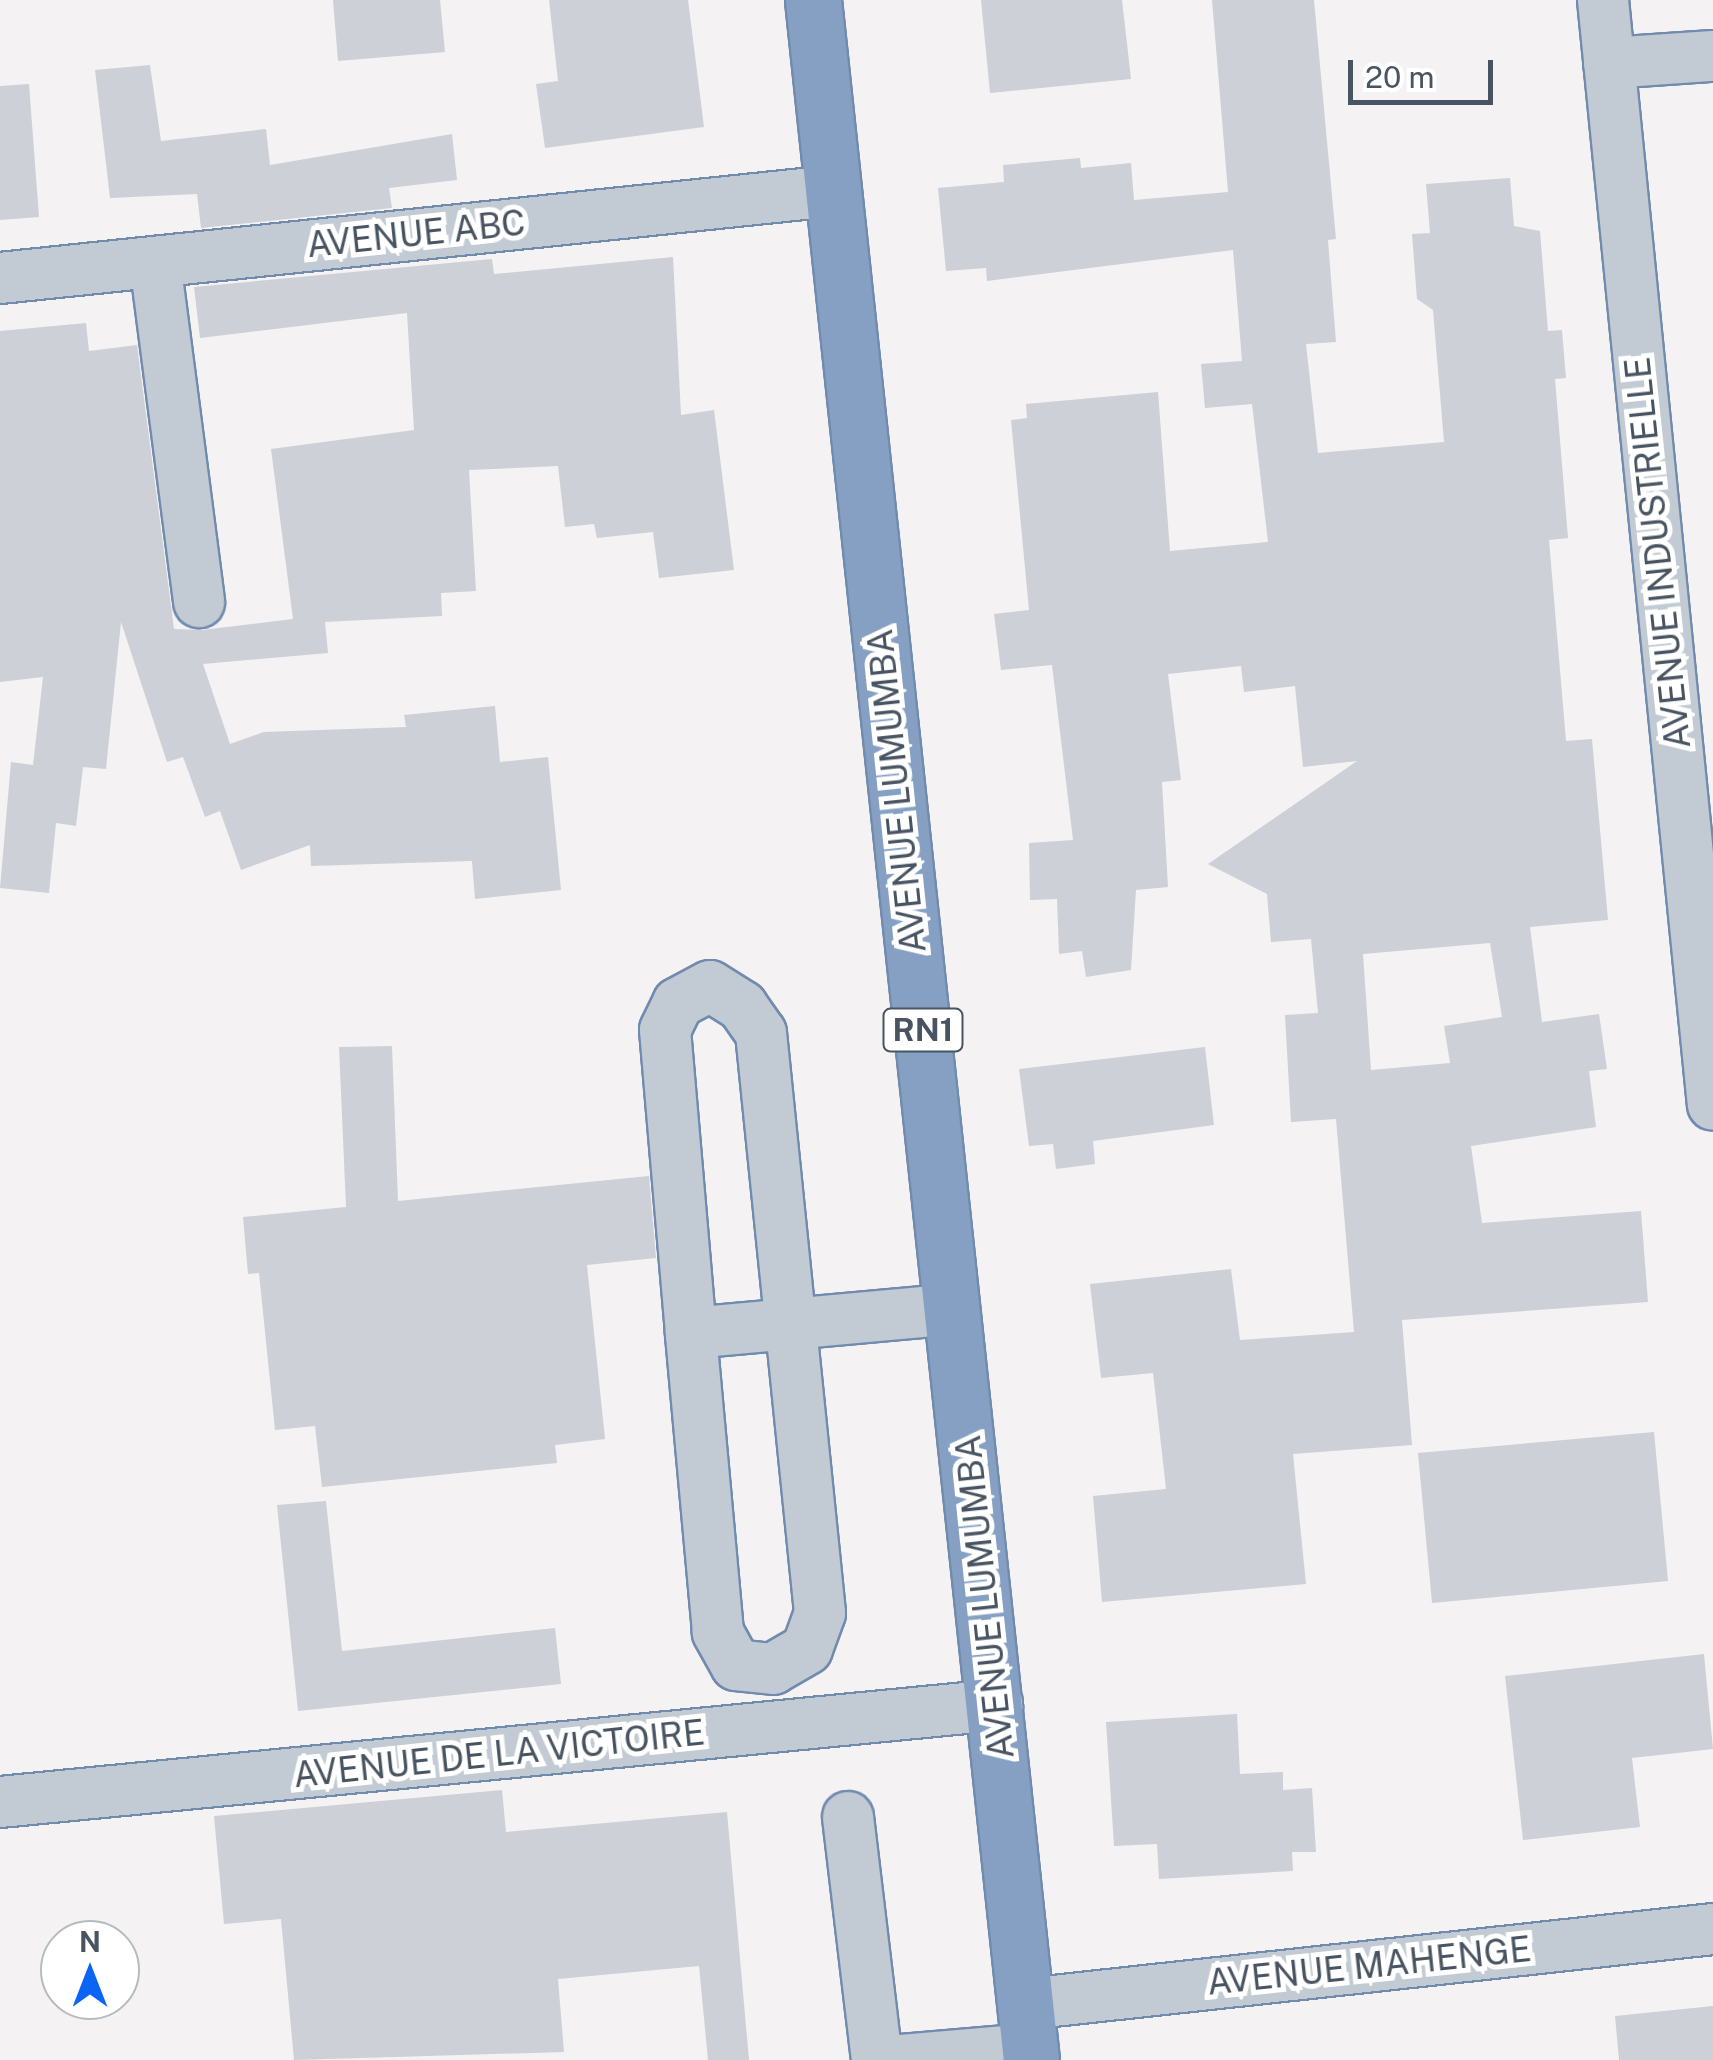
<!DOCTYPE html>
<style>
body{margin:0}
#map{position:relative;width:1713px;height:2060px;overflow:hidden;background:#f4f2f2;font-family:"Public Sans",sans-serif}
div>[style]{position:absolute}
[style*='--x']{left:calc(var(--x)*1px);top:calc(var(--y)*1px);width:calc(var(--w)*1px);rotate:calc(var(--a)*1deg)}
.building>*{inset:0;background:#cdd0d6}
.roads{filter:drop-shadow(2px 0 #718baf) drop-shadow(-2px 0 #718baf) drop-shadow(0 2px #718baf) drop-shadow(0 -2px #718baf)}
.minor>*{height:50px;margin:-25px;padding:0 25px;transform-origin:25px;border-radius:25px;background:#c2cbd4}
.highway>*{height:55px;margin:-27.5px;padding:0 27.5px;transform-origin:27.5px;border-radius:27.5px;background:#86a0c3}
span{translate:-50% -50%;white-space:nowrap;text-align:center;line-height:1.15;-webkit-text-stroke:10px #fff;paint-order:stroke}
.shield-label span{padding:2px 8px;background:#fff;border:2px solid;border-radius:8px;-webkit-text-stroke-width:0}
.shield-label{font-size:32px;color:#485461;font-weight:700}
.street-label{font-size:35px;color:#485461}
.north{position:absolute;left:40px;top:1920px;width:100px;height:100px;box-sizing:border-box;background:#fff;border:2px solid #b6bbc0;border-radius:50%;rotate:0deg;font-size:28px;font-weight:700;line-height:40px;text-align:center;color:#485461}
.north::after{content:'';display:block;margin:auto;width:35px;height:45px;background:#0b64f4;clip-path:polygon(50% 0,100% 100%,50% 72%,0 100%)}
.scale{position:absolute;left:1348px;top:60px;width:145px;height:45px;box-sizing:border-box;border:5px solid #485461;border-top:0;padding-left:12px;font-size:30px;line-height:35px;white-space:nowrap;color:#485461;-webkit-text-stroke:8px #fff;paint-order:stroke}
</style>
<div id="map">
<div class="building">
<i style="clip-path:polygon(333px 0,440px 0,445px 52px,338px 61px)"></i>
<i style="clip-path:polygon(549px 0,688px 0,704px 127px,545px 148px,536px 84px,558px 81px)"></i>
<i style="clip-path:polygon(981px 0,1122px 0,1131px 79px,990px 93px)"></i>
<i style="clip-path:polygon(evenodd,1212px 0,1314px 0,1336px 239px,1328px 240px,1336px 342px,1306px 344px,1318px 453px,1444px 442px,1433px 310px,1417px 299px,1412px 234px,1430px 233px,1426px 184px,1510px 178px,1514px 226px,1540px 231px,1548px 331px,1562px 330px,1566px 378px,1555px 379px,1568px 538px,1549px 540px,1566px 741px,1592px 739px,1608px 920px,1530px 927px,1542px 1022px,1599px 1014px,1607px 1069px,1589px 1071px,1596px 1127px,1471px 1146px,1482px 1223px,1641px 1211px,1648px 1302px,1402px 1320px,1412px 1445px,1293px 1454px,1306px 1584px,1102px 1602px,1093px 1496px,1166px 1489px,1153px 1373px,1101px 1378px,1090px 1284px,1231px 1269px,1240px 1340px,1354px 1332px,1336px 1119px,1291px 1122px,1285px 1015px,1318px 1013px,1311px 939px,1271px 942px,1267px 894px,1208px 864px,1357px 761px,1303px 767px,1295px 686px,1244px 692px,1241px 666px,1168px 674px,1181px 780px,1162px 782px,1168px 887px,1136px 890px,1131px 970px,1086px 977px,1082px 951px,1059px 954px,1057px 899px,1030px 900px,1029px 843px,1073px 840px,1052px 665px,1001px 670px,994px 614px,1029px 610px,1011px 420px,1027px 418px,1026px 404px,1158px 392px,1170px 551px,1268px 542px,1252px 404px,1205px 408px,1201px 364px,1242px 361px,1233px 250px,987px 281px,986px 268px,946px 271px,938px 188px,1004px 182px,1003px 165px,1080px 158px,1081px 168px,1131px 163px,1134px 200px,1228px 192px,1212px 0,1490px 943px,1502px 1017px,1444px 1026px,1450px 1063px,1371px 1070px,1363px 954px,1490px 943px)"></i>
<i style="clip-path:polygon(150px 65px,161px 141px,266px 129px,270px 165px,452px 134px,457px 180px,389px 188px,392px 208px,201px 228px,197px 194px,110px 198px,95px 70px)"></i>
<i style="clip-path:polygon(29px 84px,39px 217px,0 220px,0 86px)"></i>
<i style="clip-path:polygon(673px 257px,681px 415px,714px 410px,734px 570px,659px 578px,653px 532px,597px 538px,594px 524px,565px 527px,558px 466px,469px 470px,476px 591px,441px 593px,442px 616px,325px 622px,328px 653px,203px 664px,230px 744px,264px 732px,406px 727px,404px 715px,495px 706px,500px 762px,548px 757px,561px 890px,475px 899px,472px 861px,311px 866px,310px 845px,241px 870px,220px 811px,205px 817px,183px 757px,167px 762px,121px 622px,106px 769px,83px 767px,76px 826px,56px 823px,49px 893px,0 888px,11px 762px,33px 765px,43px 677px,0 682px,0 331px,86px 323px,89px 351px,137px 345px,174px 629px,202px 630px,293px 619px,271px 449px,414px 430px,407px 313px,200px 338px,194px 287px,492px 259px,494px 274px)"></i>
<i style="clip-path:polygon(392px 1046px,398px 1201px,649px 1176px,656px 1258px,587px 1265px,605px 1439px,555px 1445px,557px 1463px,322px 1487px,315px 1426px,275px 1430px,259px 1273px,248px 1274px,243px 1217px,346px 1207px,339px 1047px)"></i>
<i style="clip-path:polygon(1205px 1047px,1214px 1125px,1093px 1141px,1095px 1164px,1056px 1169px,1053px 1144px,1029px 1146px,1019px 1069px)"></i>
<i style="clip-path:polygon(1654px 1432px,1668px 1581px,1432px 1603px,1418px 1453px)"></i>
<i style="clip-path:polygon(326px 1501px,342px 1651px,555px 1628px,561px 1684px,298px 1711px,277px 1505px)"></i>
<i style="clip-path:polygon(1704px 1654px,1713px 1749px,1632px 1758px,1640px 1827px,1523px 1840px,1505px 1676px)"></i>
<i style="clip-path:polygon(1237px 1714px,1240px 1774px,1283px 1772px,1283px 1790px,1312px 1788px,1316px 1852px,1292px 1852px,1293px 1871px,1159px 1879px,1157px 1844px,1114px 1846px,1106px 1722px)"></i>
<i style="clip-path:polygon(502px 1790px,506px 1832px,727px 1812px,749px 2060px,708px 2060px,699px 1966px,558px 1979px,564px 2052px,294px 2060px,281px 1919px,224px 1924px,214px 1816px)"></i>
<i style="clip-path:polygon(1713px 2006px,1713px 2060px,1619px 2060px,1615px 2016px)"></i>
</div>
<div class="roads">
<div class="minor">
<i style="--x:1603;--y:0;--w:1110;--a:84.32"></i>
<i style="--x:1609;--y:63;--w:104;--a:-3.9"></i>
<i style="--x:155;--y:262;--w:343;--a:82.6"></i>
<i style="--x:0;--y:278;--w:837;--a:-5.97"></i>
<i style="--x:710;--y:986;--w:38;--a:32"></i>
<i style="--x:742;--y:1006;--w:33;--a:55"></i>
<i style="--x:761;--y:1033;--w:583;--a:84.19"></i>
<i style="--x:820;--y:1613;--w:38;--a:110"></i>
<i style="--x:807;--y:1649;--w:39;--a:150"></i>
<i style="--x:773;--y:1669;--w:37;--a:-174"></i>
<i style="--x:736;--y:1665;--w:38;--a:-119"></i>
<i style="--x:718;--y:1632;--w:300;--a:-95.2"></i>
<i style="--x:691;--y:1333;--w:304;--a:-94.9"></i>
<i style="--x:665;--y:1030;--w:30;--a:-64"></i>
<i style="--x:678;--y:1003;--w:36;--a:-28"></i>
<i style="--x:691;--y:1333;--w:264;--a:-5.2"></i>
<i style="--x:0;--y:1802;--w:1002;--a:-5.56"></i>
<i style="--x:848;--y:1817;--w:245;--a:83.2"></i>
<i style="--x:1026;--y:2004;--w:691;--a:-6.23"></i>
<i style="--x:901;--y:2060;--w:129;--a:-4.9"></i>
</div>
<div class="highway">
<i style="--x:813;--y:0;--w:2072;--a:83.96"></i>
</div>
</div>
<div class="shield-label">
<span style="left:923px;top:1030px">RN1</span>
</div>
<div class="street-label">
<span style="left:416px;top:234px;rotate:-6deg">AVENUE ABC</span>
<span style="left:1658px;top:553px;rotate:-96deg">AVENUE INDUSTRIELLE</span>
<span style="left:897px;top:791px;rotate:-96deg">AVENUE LUMUMBA</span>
<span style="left:985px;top:1597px;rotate:-96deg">AVENUE LUMUMBA</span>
<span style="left:499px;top:1754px;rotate:-6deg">AVENUE DE LA VICTOIRE</span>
<span style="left:1369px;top:1966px;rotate:-6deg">AVENUE MAHENGE</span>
</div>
<div class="north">N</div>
<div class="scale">20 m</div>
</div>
